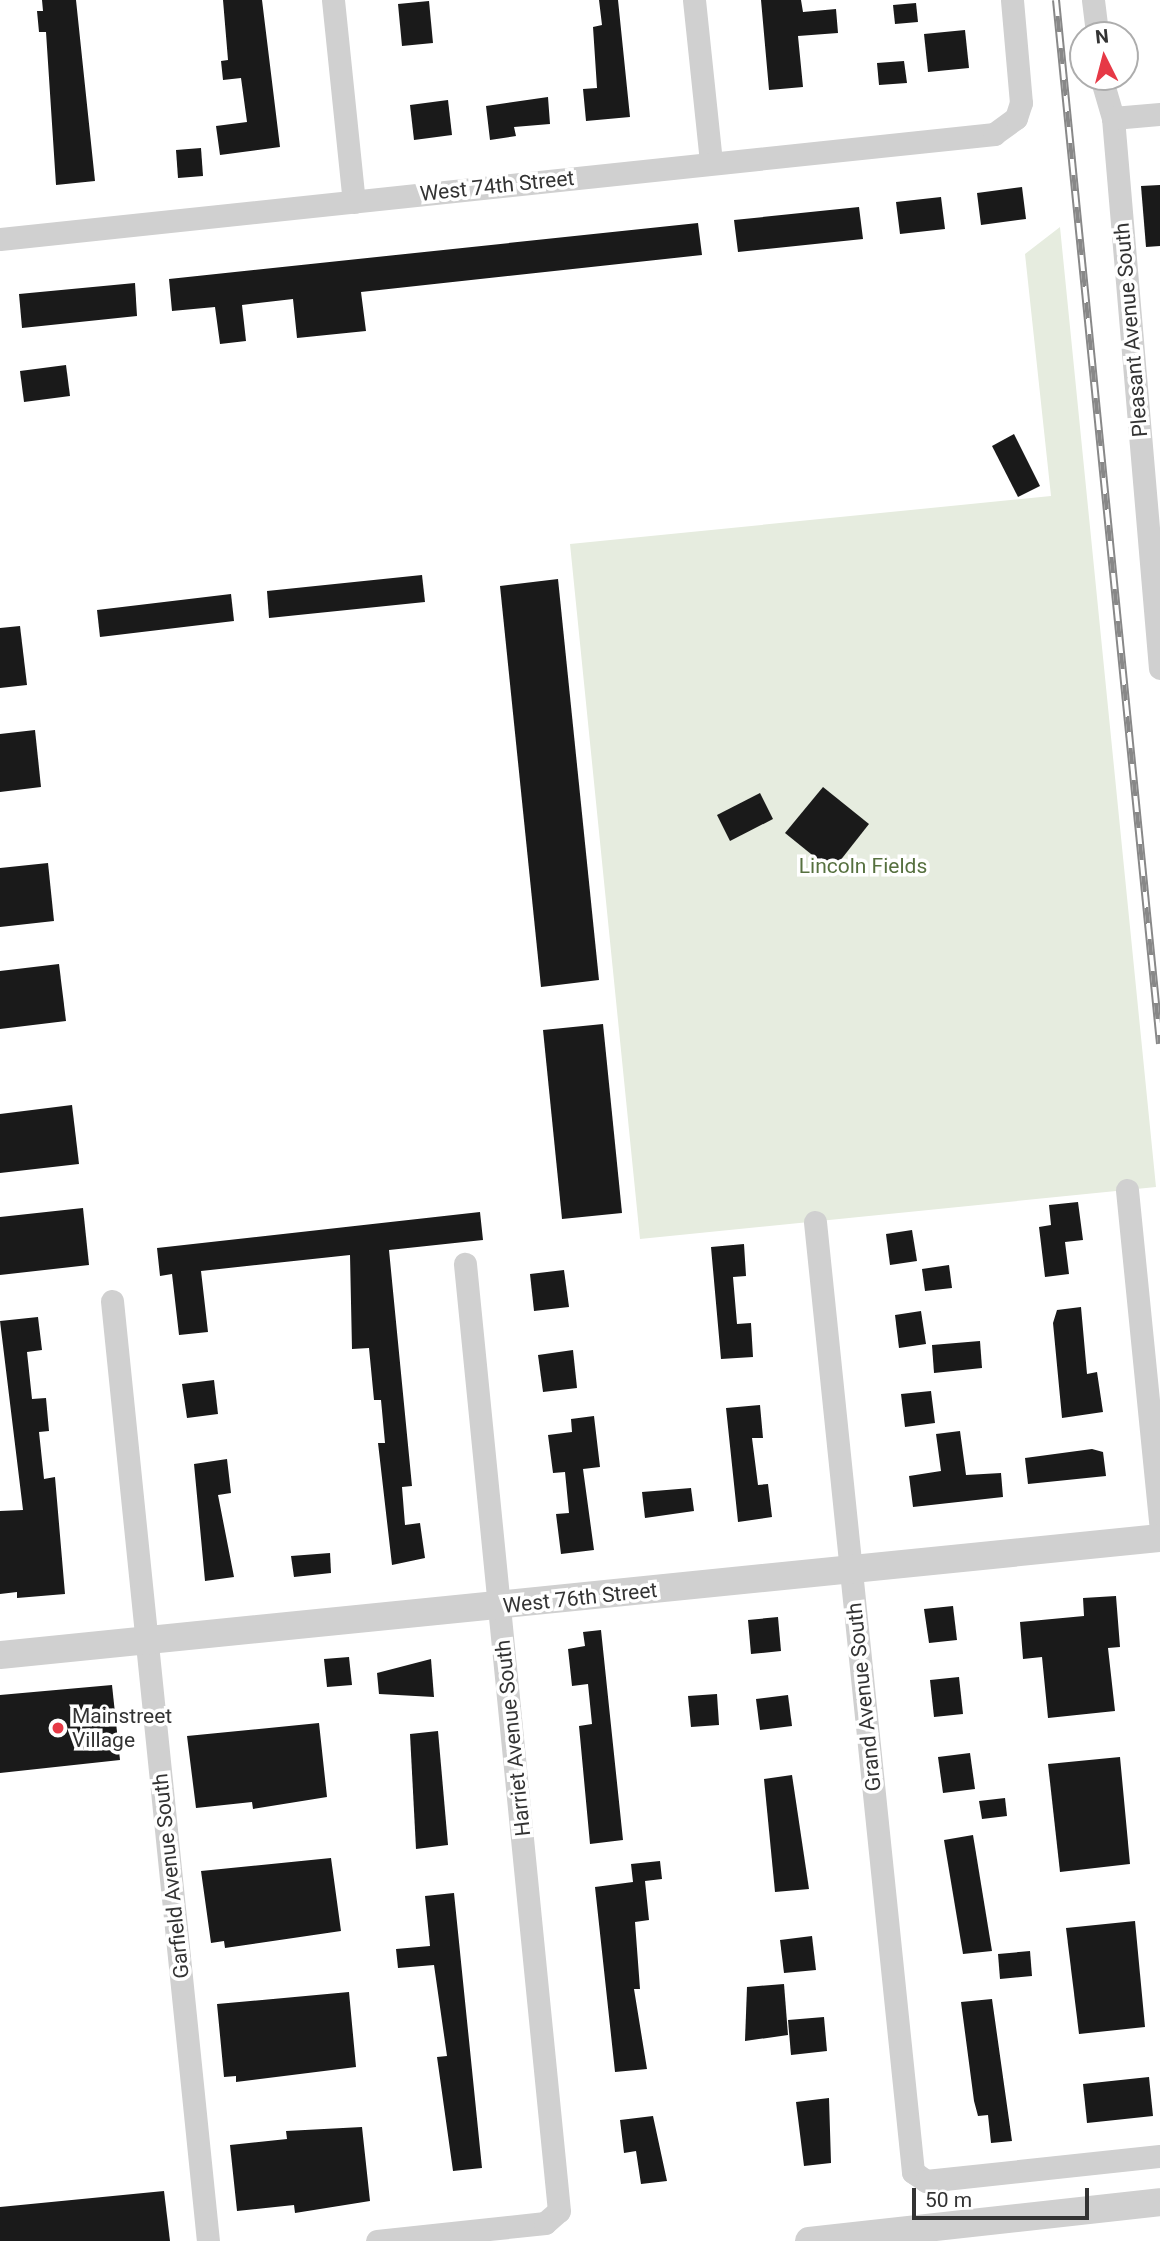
<!DOCTYPE html>
<style>
body{margin:0}
#map{position:relative;width:1160px;height:2241px;overflow:hidden;background:#fff;font-family:Roboto,sans-serif}
div>[style]{position:absolute}
[style*='--x']{left:calc(var(--x)*1px);top:calc(var(--y)*1px);width:calc(var(--w)*1px);rotate:calc(var(--a)*1deg)}
.green>*{inset:0;background:#e6ecdf}
.building>*{inset:0;background:#1a1a1a}
.minor>*{height:23px;margin:-11.5px;padding:0 11.5px;transform-origin:11.5px;border-radius:11.5px;background:#d0d0d0}
.tertiary>*{height:28px;margin:-14px;padding:0 14px;transform-origin:14px;border-radius:14px;background:#d0d0d0}
.rail>*{height:8px;margin-top:-4px;transform-origin:0;background:repeating-linear-gradient(90deg,#fff 0 16px,#888 0 32px);box-sizing:border-box;border-block:2px solid #888}
.dots>*{width:19px;height:19px;translate:-50% -50%;box-sizing:border-box;border:4px solid #fff;border-radius:50%}
span{translate:-50% -50%;white-space:nowrap;text-align:center;line-height:1.15;-webkit-text-stroke:7px #fff;paint-order:stroke}
.street-label{font-size:21px;color:#333}
.park-label{font-size:21px;color:#56703f}
.poi-label{font-size:21px;color:#333}
.left{translate:0 -50%;text-align:left}
.north{position:absolute;left:1069px;top:21px;width:70px;height:70px;box-sizing:border-box;background:#fff;border:2px solid #adadad;border-radius:50%;rotate:354deg;font-size:19px;font-weight:700;line-height:28px;text-align:center;color:#333}
.north::after{content:'';display:block;margin:auto;width:24px;height:32px;background:#e63946;clip-path:polygon(50% 0,100% 100%,50% 72%,0 100%)}
.scale{position:absolute;left:912px;top:2188px;width:177px;height:32px;box-sizing:border-box;border:4px solid #333;border-top:0;padding-left:9px;font-size:21px;line-height:24px;white-space:nowrap;color:#333;-webkit-text-stroke:5px #fff;paint-order:stroke}
</style>
<div id="map">
<div class="green">
<i style="clip-path:polygon(1060px 227px,1156px 1187px,640px 1239px,570px 544px,1051px 496px,1025px 254px)"></i>
</div>
<div class="building">
<i style="clip-path:polygon(42px 0,76px 0,95px 181px,56px 185px,46px 32px,39px 32px,37px 11px,43px 11px)"></i>
<i style="clip-path:polygon(223px 0,262px 0,280px 147px,220px 155px,216px 126px,247px 122px,241px 78px,223px 80px,221px 61px,228px 60px)"></i>
<i style="clip-path:polygon(599px 0,618px 0,630px 117px,586px 121px,583px 89px,597px 88px,593px 27px,602px 25px)"></i>
<i style="clip-path:polygon(761px 0,801px 0,803px 12px,836px 9px,838px 33px,798px 36px,803px 87px,769px 90px)"></i>
<i style="clip-path:polygon(429px 1px,433px 43px,402px 46px,398px 4px)"></i>
<i style="clip-path:polygon(916px 3px,918px 22px,895px 24px,893px 5px)"></i>
<i style="clip-path:polygon(965px 30px,969px 68px,928px 72px,924px 34px)"></i>
<i style="clip-path:polygon(904px 61px,907px 83px,879px 85px,877px 63px)"></i>
<i style="clip-path:polygon(548px 97px,550px 124px,514px 127px,516px 136px,490px 140px,486px 106px)"></i>
<i style="clip-path:polygon(448px 100px,452px 135px,414px 140px,410px 105px)"></i>
<i style="clip-path:polygon(201px 148px,203px 176px,178px 178px,176px 150px)"></i>
<i style="clip-path:polygon(1160px 185px,1160px 246px,1146px 247px,1141px 186px)"></i>
<i style="clip-path:polygon(1022px 187px,1026px 219px,981px 225px,977px 193px)"></i>
<i style="clip-path:polygon(941px 197px,945px 229px,900px 234px,896px 202px)"></i>
<i style="clip-path:polygon(859px 207px,863px 239px,738px 252px,734px 220px)"></i>
<i style="clip-path:polygon(698px 223px,702px 255px,361px 292px,366px 331px,297px 338px,293px 299px,242px 305px,246px 341px,220px 344px,215px 307px,172px 311px,169px 279px)"></i>
<i style="clip-path:polygon(135px 283px,137px 316px,22px 328px,19px 294px)"></i>
<i style="clip-path:polygon(66px 365px,70px 396px,24px 402px,20px 371px)"></i>
<i style="clip-path:polygon(1014px 434px,1040px 486px,1018px 497px,992px 446px)"></i>
<i style="clip-path:polygon(422px 575px,425px 602px,269px 618px,267px 591px)"></i>
<i style="clip-path:polygon(558px 579px,599px 980px,541px 987px,500px 586px)"></i>
<i style="clip-path:polygon(231px 594px,234px 621px,100px 637px,97px 610px)"></i>
<i style="clip-path:polygon(20px 626px,27px 685px,0 688px,0 628px)"></i>
<i style="clip-path:polygon(35px 730px,41px 787px,0 792px,0 734px)"></i>
<i style="clip-path:polygon(823px 787px,869px 824px,832px 871px,785px 833px)"></i>
<i style="clip-path:polygon(760px 793px,773px 819px,730px 841px,717px 815px)"></i>
<i style="clip-path:polygon(48px 863px,54px 921px,0 927px,0 868px)"></i>
<i style="clip-path:polygon(59px 964px,66px 1021px,0 1029px,0 971px)"></i>
<i style="clip-path:polygon(603px 1024px,622px 1213px,562px 1219px,543px 1030px)"></i>
<i style="clip-path:polygon(72px 1105px,79px 1164px,0 1173px,0 1114px)"></i>
<i style="clip-path:polygon(1078px 1202px,1083px 1240px,1065px 1242px,1069px 1274px,1045px 1277px,1039px 1227px,1051px 1225px,1049px 1205px)"></i>
<i style="clip-path:polygon(83px 1208px,89px 1265px,0 1275px,0 1217px)"></i>
<i style="clip-path:polygon(480px 1212px,483px 1240px,389px 1250px,412px 1486px,402px 1487px,405px 1525px,420px 1523px,425px 1558px,392px 1565px,378px 1443px,385px 1443px,381px 1400px,374px 1400px,369px 1348px,352px 1349px,350px 1255px,201px 1271px,208px 1332px,179px 1335px,172px 1274px,160px 1276px,157px 1248px)"></i>
<i style="clip-path:polygon(912px 1230px,917px 1261px,890px 1265px,886px 1234px)"></i>
<i style="clip-path:polygon(744px 1244px,746px 1276px,733px 1277px,737px 1324px,751px 1323px,753px 1357px,721px 1359px,711px 1247px)"></i>
<i style="clip-path:polygon(949px 1265px,952px 1288px,925px 1291px,922px 1269px)"></i>
<i style="clip-path:polygon(564px 1270px,569px 1307px,534px 1311px,530px 1274px)"></i>
<i style="clip-path:polygon(1081px 1307px,1087px 1374px,1097px 1372px,1103px 1412px,1062px 1418px,1053px 1323px,1057px 1310px)"></i>
<i style="clip-path:polygon(921px 1311px,926px 1344px,899px 1348px,895px 1315px)"></i>
<i style="clip-path:polygon(38px 1317px,42px 1350px,27px 1352px,32px 1399px,46px 1398px,49px 1431px,39px 1432px,44px 1479px,55px 1477px,65px 1594px,17px 1598px,17px 1592px,0 1594px,0 1511px,23px 1510px,0 1321px)"></i>
<i style="clip-path:polygon(980px 1341px,982px 1368px,934px 1373px,932px 1345px)"></i>
<i style="clip-path:polygon(573px 1350px,577px 1388px,543px 1392px,538px 1355px)"></i>
<i style="clip-path:polygon(214px 1380px,218px 1414px,187px 1418px,182px 1384px)"></i>
<i style="clip-path:polygon(931px 1391px,935px 1423px,905px 1427px,901px 1394px)"></i>
<i style="clip-path:polygon(760px 1405px,763px 1438px,752px 1438px,758px 1485px,768px 1484px,772px 1517px,738px 1522px,726px 1408px)"></i>
<i style="clip-path:polygon(594px 1416px,600px 1467px,583px 1469px,594px 1550px,561px 1554px,556px 1514px,569px 1513px,565px 1472px,553px 1473px,548px 1435px,572px 1432px,571px 1419px)"></i>
<i style="clip-path:polygon(960px 1431px,966px 1475px,1001px 1473px,1003px 1497px,913px 1507px,909px 1476px,941px 1471px,936px 1434px)"></i>
<i style="clip-path:polygon(1092px 1449px,1103px 1452px,1106px 1476px,1028px 1484px,1025px 1458px)"></i>
<i style="clip-path:polygon(227px 1459px,231px 1493px,218px 1495px,234px 1577px,205px 1581px,194px 1464px)"></i>
<i style="clip-path:polygon(691px 1488px,694px 1511px,645px 1518px,642px 1492px)"></i>
<i style="clip-path:polygon(330px 1553px,331px 1573px,294px 1577px,291px 1556px)"></i>
<i style="clip-path:polygon(1116px 1596px,1120px 1647px,1108px 1648px,1115px 1711px,1048px 1718px,1042px 1657px,1023px 1659px,1020px 1622px,1084px 1616px,1083px 1598px)"></i>
<i style="clip-path:polygon(953px 1606px,957px 1640px,929px 1643px,924px 1609px)"></i>
<i style="clip-path:polygon(778px 1617px,781px 1651px,751px 1654px,748px 1620px)"></i>
<i style="clip-path:polygon(601px 1630px,623px 1840px,590px 1844px,579px 1726px,592px 1724px,588px 1684px,572px 1686px,568px 1649px,585px 1646px,583px 1632px)"></i>
<i style="clip-path:polygon(349px 1657px,352px 1685px,327px 1687px,324px 1659px)"></i>
<i style="clip-path:polygon(431px 1659px,434px 1697px,379px 1694px,377px 1673px)"></i>
<i style="clip-path:polygon(959px 1677px,963px 1714px,934px 1717px,930px 1680px)"></i>
<i style="clip-path:polygon(112px 1685px,120px 1760px,0 1773px,0 1695px)"></i>
<i style="clip-path:polygon(717px 1694px,719px 1725px,691px 1727px,688px 1696px)"></i>
<i style="clip-path:polygon(788px 1695px,792px 1726px,760px 1730px,756px 1699px)"></i>
<i style="clip-path:polygon(319px 1723px,327px 1797px,253px 1809px,252px 1802px,196px 1808px,187px 1736px)"></i>
<i style="clip-path:polygon(438px 1731px,448px 1845px,416px 1849px,410px 1734px)"></i>
<i style="clip-path:polygon(970px 1753px,975px 1789px,943px 1793px,938px 1757px)"></i>
<i style="clip-path:polygon(1120px 1757px,1130px 1864px,1060px 1872px,1048px 1764px)"></i>
<i style="clip-path:polygon(792px 1775px,809px 1889px,775px 1892px,764px 1779px)"></i>
<i style="clip-path:polygon(1005px 1798px,1007px 1816px,982px 1819px,979px 1801px)"></i>
<i style="clip-path:polygon(973px 1835px,992px 1951px,963px 1954px,944px 1840px)"></i>
<i style="clip-path:polygon(331px 1858px,341px 1931px,225px 1948px,224px 1941px,211px 1943px,201px 1871px)"></i>
<i style="clip-path:polygon(660px 1861px,662px 1879px,645px 1881px,649px 1920px,635px 1922px,640px 1989px,634px 1989px,647px 2069px,615px 2072px,595px 1887px,633px 1882px,631px 1864px)"></i>
<i style="clip-path:polygon(454px 1893px,482px 2168px,453px 2171px,437px 2057px,447px 2056px,434px 1965px,398px 1968px,396px 1949px,430px 1946px,425px 1896px)"></i>
<i style="clip-path:polygon(1135px 1921px,1145px 2027px,1079px 2034px,1066px 1928px)"></i>
<i style="clip-path:polygon(812px 1936px,816px 1970px,784px 1973px,780px 1940px)"></i>
<i style="clip-path:polygon(1030px 1951px,1032px 1976px,1000px 1979px,998px 1954px)"></i>
<i style="clip-path:polygon(784px 1984px,788px 2035px,745px 2041px,747px 1987px)"></i>
<i style="clip-path:polygon(349px 1992px,356px 2067px,236px 2082px,236px 2076px,224px 2077px,217px 2004px)"></i>
<i style="clip-path:polygon(992px 1999px,1012px 2141px,991px 2143px,988px 2115px,978px 2116px,974px 2101px,961px 2002px)"></i>
<i style="clip-path:polygon(824px 2017px,827px 2051px,791px 2055px,788px 2020px)"></i>
<i style="clip-path:polygon(1149px 2077px,1153px 2116px,1087px 2123px,1083px 2084px)"></i>
<i style="clip-path:polygon(829px 2098px,831px 2163px,804px 2166px,796px 2102px)"></i>
<i style="clip-path:polygon(653px 2116px,667px 2181px,641px 2184px,636px 2151px,624px 2153px,620px 2120px)"></i>
<i style="clip-path:polygon(362px 2127px,370px 2201px,295px 2213px,294px 2205px,237px 2211px,230px 2145px,287px 2139px,286px 2131px)"></i>
<i style="clip-path:polygon(164px 2191px,170px 2241px,0 2241px,0 2207px)"></i>
</div>
<div class="minor">
<i style="--x:333;--y:0;--w:203;--a:84.1"></i>
<i style="--x:694;--y:0;--w:163;--a:84"></i>
<i style="--x:1093;--y:0;--w:35;--a:83"></i>
<i style="--x:1101;--y:77;--w:43;--a:73.7"></i>
<i style="--x:1113;--y:118;--w:552;--a:85.12"></i>
<i style="--x:1113;--y:118;--w:47;--a:-4.9"></i>
<i style="--x:0;--y:239;--w:1000;--a:-6.03"></i>
<i style="--x:994;--y:134;--w:27;--a:-36"></i>
<i style="--x:1016;--y:118;--w:16;--a:-72"></i>
<i style="--x:1021;--y:103;--w:103;--a:-95"></i>
<i style="--x:1127;--y:1190;--w:334;--a:84.3"></i>
<i style="--x:815;--y:1222;--w:955;--a:84.11"></i>
<i style="--x:913;--y:2172;--w:16;--a:35"></i>
<i style="--x:926;--y:2181;--w:235;--a:-6.1"></i>
<i style="--x:112;--y:1301;--w:945;--a:84.17"></i>
<i style="--x:377;--y:2241;--w:169;--a:-6.1"></i>
<i style="--x:545;--y:2223;--w:18;--a:-41"></i>
<i style="--x:559;--y:2211;--w:952;--a:-95.67"></i>
</div>
<div class="tertiary">
<i style="--x:0;--y:1655;--w:1166;--a:-5.76"></i>
<i style="--x:809;--y:2241;--w:353;--a:-6.3"></i>
</div>
<div class="rail">
<i style="--x:1056;--y:0;--w:1049;--a:84.31"></i>
</div>
<div class="dots">
<i style="left:58px;top:1728px;background:#e63946"></i>
</div>
<div class="street-label">
<span style="left:497px;top:186px;rotate:-6deg">West 74th Street</span>
<span style="left:1131px;top:330px;rotate:-95deg">Pleasant Avenue South</span>
<span style="left:580px;top:1598px;rotate:-6deg">West 76th Street</span>
<span style="left:864px;top:1697px;rotate:-96deg">Grand Avenue South</span>
<span style="left:513px;top:1738px;rotate:-96deg">Harriet Avenue South</span>
<span style="left:171px;top:1876px;rotate:-96deg">Garfield Avenue South</span>
</div>
<div class="park-label">
<span style="left:863px;top:866px">Lincoln Fields</span>
</div>
<div class="poi-label">
<span class="left" style="left:72px;top:1728px">Mainstreet<br>Village</span>
</div>
<div class="north">N</div>
<div class="scale">50 m</div>
</div>
